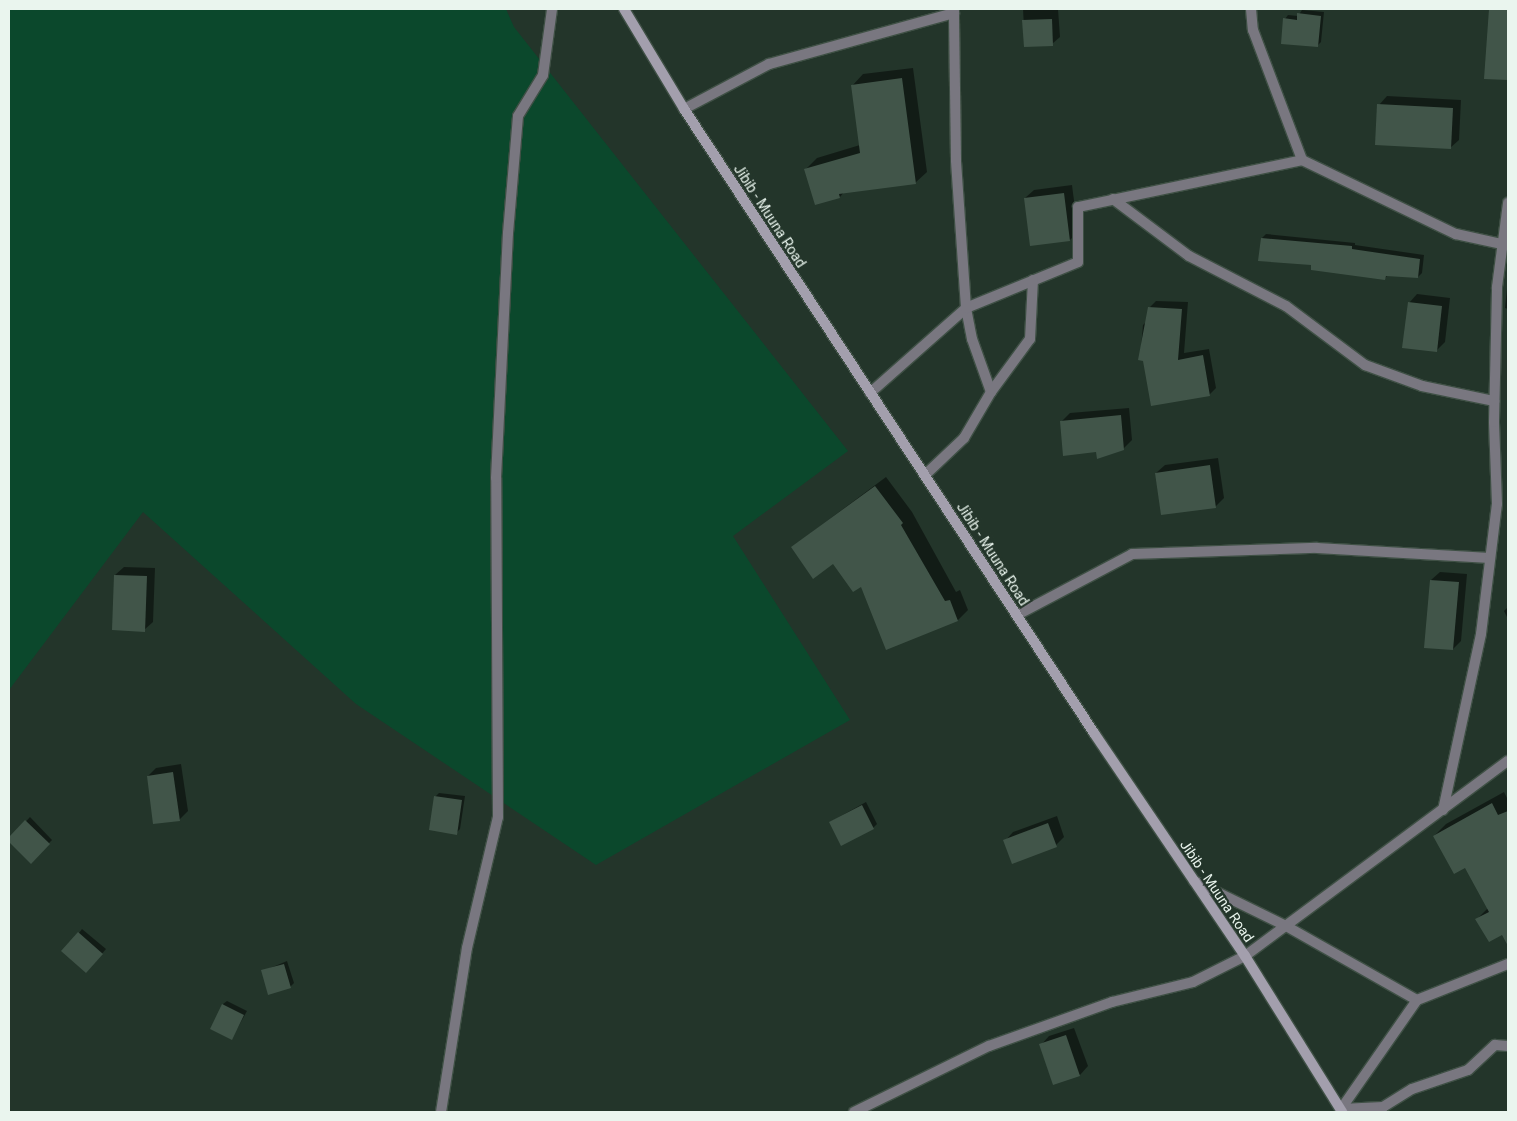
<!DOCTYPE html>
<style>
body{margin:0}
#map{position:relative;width:1517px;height:1121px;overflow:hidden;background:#23352a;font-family:Roboto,sans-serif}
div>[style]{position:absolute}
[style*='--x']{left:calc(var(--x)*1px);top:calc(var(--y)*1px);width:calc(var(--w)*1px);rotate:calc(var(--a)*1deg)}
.green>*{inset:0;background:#0b482c}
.shadow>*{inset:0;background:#0007}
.building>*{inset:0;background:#415549}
.roads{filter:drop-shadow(1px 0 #3f5045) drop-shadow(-1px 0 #3f5045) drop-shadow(0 1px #3f5045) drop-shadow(0 -1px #3f5045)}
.street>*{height:10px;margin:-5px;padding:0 5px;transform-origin:5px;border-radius:5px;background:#797780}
.secondary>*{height:10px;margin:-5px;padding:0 5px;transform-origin:5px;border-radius:5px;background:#a39fad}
span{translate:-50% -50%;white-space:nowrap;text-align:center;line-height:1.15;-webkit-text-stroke:4.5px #23352a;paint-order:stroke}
.street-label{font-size:14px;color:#eaf5ee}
.frame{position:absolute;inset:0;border:10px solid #eaf5ee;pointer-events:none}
</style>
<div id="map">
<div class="green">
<i style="clip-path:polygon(9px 9px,506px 9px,514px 27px,848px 451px,733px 536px,850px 720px,596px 865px,356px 704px,143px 512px,9px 690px)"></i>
</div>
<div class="shadow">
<i style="clip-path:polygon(1023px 9px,1058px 9px,1060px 37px,1052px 44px,1025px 45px)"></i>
<i style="clip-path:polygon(1302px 10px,1324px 12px,1321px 42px,1317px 46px,1285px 19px,1288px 15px,1298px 16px)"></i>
<i style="clip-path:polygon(913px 68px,927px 172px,915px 183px,844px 192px,840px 197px,806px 169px,817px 158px,860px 145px,852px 86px,863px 74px)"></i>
<i style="clip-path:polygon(1387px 96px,1461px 100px,1459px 140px,1450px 148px,1379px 105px)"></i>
<i style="clip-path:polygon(1072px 185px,1078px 232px,1070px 240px,1025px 198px,1034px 190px)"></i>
<i style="clip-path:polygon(1266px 234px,1355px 243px,1355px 245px,1424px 255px,1422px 273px,1418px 277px,1388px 275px,1385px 278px,1313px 264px,1262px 238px)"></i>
<i style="clip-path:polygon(1508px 279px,1508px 309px,1505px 308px)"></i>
<i style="clip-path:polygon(1417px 294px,1450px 298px,1445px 342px,1436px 351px,1409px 303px)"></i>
<i style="clip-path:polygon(1156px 301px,1188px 302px,1184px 353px,1209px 349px,1216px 388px,1209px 395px,1140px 359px,1143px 325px,1148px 320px,1149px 308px)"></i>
<i style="clip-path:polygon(1129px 408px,1132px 440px,1123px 449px,1097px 451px,1062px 421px,1070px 413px)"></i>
<i style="clip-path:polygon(1218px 458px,1224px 498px,1215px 507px,1156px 473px,1165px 465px)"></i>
<i style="clip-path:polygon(886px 477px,912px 512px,956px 592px,960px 590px,968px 610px,958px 620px,861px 585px,833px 563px,792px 547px)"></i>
<i style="clip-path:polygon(124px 567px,155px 568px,153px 622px,144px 630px,115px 575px)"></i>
<i style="clip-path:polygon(1440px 572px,1467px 574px,1461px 641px,1453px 649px,1431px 580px)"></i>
<i style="clip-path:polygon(1508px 607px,1508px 619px,1504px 611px)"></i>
<i style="clip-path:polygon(181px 764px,188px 811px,179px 820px,148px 776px,156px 768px)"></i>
<i style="clip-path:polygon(1504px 792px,1508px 800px,1508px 930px,1489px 941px,1477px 919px,1488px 908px,1465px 866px,1434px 836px,1446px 824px)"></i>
<i style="clip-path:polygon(439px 793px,465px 796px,460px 829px,456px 833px,435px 797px)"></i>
<i style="clip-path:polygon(866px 802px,877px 824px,873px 828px,830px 822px)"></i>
<i style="clip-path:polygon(1057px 816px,1064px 837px,1056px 845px,1005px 841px,1013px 832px)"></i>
<i style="clip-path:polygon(30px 817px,52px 840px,31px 862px,9px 840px)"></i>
<i style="clip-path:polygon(82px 929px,106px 949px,90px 968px,79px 933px)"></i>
<i style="clip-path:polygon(287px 961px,294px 983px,290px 987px,263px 971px)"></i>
<i style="clip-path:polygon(227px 1001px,247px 1011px,232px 1038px,223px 1004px)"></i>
<i style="clip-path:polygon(1074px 1028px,1088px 1066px,1080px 1075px,1041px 1045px,1049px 1036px)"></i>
</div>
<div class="building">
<i style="clip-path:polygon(1489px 9px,1508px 9px,1508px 80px,1484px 79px)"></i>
<i style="clip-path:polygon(1297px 13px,1321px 16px,1318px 47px,1281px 44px,1283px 18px,1297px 20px)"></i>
<i style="clip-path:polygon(1052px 19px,1053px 46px,1024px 47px,1022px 20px)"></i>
<i style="clip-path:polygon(902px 78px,916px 184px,839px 194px,840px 198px,815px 205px,804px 169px,860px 153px,851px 85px)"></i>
<i style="clip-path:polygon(1377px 104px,1453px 108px,1451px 149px,1375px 145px)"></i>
<i style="clip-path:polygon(1064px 193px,1070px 241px,1030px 246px,1024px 198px)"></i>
<i style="clip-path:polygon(1261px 238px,1352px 246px,1352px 249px,1420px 259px,1418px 278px,1386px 276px,1385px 280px,1311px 270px,1311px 265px,1258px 261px)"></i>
<i style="clip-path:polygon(1408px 302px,1442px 306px,1437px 352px,1402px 348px)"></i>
<i style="clip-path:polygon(1148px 307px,1182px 309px,1178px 360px,1203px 355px,1210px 396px,1151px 406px,1143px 361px,1138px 360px)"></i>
<i style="clip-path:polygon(1121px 415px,1124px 450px,1097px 459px,1096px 452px,1063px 456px,1060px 421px)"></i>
<i style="clip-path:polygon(1210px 465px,1216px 508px,1161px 515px,1155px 473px)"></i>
<i style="clip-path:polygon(875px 486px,903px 523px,901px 525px,945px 601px,950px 600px,958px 621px,886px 650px,861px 587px,853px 592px,833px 564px,813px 579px,791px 547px)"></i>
<i style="clip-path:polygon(114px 575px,147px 576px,145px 632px,112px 630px)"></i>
<i style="clip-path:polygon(1430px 580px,1459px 582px,1453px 650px,1424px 648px)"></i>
<i style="clip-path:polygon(173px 772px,180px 821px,153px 824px,147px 776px)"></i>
<i style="clip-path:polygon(434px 796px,462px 800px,457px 835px,429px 830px)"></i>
<i style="clip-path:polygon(1492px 803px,1498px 815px,1508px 811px,1508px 946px,1502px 935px,1489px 942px,1475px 919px,1489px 912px,1465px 868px,1454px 874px,1433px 836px)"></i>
<i style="clip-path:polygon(862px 805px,874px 829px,841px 846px,829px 822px)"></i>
<i style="clip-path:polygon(25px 820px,50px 844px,31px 864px,9px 842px,9px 837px)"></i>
<i style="clip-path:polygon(1048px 823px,1057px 847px,1012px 864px,1003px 840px)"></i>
<i style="clip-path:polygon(78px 932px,103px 954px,86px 973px,61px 951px)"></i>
<i style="clip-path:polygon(284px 964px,291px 988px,268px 995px,261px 970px)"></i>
<i style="clip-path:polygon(222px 1004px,244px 1015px,232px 1040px,210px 1029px)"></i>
<i style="clip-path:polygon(1066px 1035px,1080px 1076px,1053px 1085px,1039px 1044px)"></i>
</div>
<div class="roads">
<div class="street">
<i style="--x:1251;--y:9;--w:21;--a:85"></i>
<i style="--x:1253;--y:30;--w:139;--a:69.3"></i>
<i style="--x:1302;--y:160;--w:171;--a:25.7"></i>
<i style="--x:1456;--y:234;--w:46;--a:12.5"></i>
<i style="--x:684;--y:109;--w:96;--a:-27.9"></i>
<i style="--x:769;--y:64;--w:192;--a:-15.4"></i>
<i style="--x:1113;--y:199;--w:95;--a:36.9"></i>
<i style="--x:1189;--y:256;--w:109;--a:27.3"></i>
<i style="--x:1286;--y:306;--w:99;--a:36.8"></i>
<i style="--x:1365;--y:365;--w:61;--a:20.2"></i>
<i style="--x:1422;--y:386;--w:74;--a:11.8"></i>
<i style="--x:991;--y:392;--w:56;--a:-109.7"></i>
<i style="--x:972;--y:339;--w:32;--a:-101"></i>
<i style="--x:966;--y:308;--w:121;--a:-22.3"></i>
<i style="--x:1078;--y:262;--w:55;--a:-90"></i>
<i style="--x:1078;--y:207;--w:229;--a:-11.8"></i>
<i style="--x:870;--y:393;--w:128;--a:-41.5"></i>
<i style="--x:966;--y:308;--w:148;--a:-93.9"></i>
<i style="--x:956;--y:160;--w:151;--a:-90.8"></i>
<i style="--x:925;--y:475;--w:54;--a:-43.5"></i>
<i style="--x:964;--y:438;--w:53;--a:-59.6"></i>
<i style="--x:991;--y:392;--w:66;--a:-53.7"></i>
<i style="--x:1030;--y:339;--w:59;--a:-87.1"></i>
<i style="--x:1017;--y:615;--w:130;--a:-27.9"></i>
<i style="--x:1132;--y:554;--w:185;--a:-1.9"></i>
<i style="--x:1317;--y:548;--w:173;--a:3.3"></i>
<i style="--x:1443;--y:810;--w:180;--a:-77.8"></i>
<i style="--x:1481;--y:634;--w:131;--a:-83"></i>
<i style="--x:1497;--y:504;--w:82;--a:-92.1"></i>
<i style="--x:1494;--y:422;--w:135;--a:-88.7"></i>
<i style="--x:1497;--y:287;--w:85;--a:-82.5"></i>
<i style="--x:1194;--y:881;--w:102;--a:26.1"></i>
<i style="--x:1286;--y:926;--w:150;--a:29.5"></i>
<i style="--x:1417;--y:1000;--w:98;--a:-21.6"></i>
<i style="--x:1341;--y:1109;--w:42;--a:-2.7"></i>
<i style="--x:1383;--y:1107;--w:34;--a:-32"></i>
<i style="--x:1412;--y:1089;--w:59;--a:-18.7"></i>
<i style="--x:1468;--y:1070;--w:37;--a:-43"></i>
<i style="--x:1495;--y:1045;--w:13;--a:4"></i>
<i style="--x:1341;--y:1109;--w:133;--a:-55.1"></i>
<i style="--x:441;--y:1112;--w:166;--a:-81"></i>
<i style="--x:467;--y:948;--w:135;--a:-76.7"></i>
<i style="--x:498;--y:817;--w:339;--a:-90.3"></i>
<i style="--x:496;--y:478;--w:245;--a:-87.2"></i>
<i style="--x:508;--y:233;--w:117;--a:-85.1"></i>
<i style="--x:518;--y:116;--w:48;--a:-58.6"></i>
<i style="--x:543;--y:75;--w:67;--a:-82.2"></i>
<i style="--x:854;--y:1112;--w:150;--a:-26.1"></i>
<i style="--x:989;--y:1046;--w:131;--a:-19.7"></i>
<i style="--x:1112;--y:1002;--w:83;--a:-13.9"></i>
<i style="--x:1193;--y:982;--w:58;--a:-26.6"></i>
<i style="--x:1245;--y:956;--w:327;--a:-36.6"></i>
</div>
<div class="secondary">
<i style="--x:624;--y:9;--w:117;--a:59"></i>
<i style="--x:684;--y:109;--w:747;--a:56.69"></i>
<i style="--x:1094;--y:733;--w:269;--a:55.9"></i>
<i style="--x:1245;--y:956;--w:184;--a:58.1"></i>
</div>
</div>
<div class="street-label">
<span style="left:770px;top:216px;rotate:57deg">Jibib - Muuna Road</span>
<span style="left:993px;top:554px;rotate:57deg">Jibib - Muuna Road</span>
<span style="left:1217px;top:891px;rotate:56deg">Jibib - Muuna Road</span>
</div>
<div class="frame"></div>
</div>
